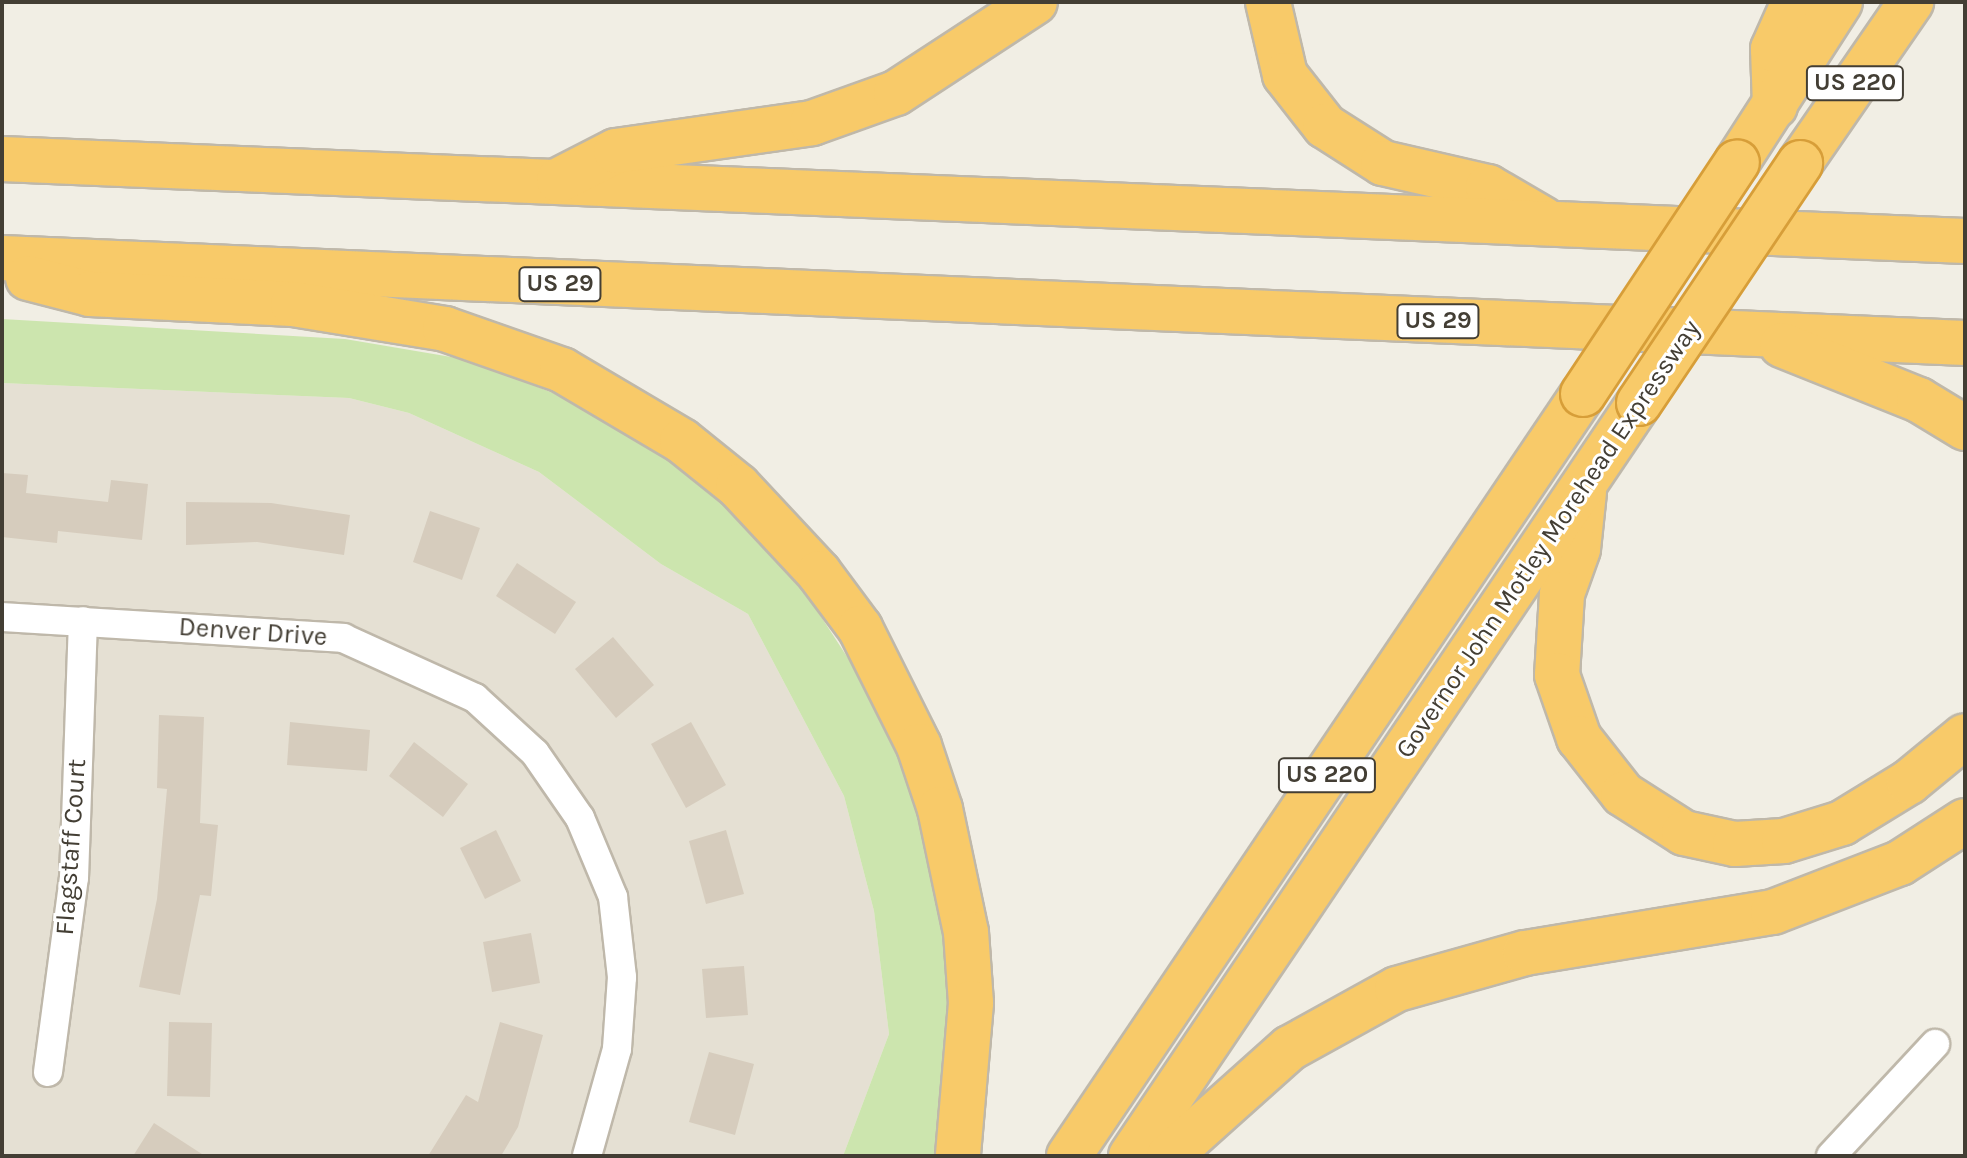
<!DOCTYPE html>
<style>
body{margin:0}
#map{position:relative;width:1967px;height:1158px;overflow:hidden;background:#f1eee4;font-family:Karla,sans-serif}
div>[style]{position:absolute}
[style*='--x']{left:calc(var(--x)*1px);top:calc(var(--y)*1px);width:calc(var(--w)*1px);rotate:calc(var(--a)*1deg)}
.residential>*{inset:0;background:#e5e0d3}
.green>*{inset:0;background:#cce5ae}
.building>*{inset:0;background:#d6ccbd}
.roads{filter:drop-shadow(2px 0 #bfb8aa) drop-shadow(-2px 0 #bfb8aa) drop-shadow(0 2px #bfb8aa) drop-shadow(0 -2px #bfb8aa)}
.street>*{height:28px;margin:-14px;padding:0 14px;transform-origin:14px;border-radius:14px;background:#fff}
.highway>*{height:44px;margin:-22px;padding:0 22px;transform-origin:22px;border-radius:22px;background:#f8ca69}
.bridges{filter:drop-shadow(2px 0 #d79e39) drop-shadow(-2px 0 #d79e39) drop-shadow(0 2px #d79e39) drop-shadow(0 -2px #d79e39)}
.highway-bridge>*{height:44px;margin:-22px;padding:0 22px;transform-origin:22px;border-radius:22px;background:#f8ca69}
span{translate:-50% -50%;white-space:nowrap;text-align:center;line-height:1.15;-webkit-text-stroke:6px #fff;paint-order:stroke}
.shield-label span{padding:2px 6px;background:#fff;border:2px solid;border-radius:6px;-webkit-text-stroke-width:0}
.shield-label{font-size:24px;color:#433e34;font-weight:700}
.street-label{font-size:26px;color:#433e34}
.frame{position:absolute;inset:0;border:4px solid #433e34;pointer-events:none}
</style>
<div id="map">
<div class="residential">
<i style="clip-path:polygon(2px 383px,349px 398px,409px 413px,539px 472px,661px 564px,748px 614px,844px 796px,874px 911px,889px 1034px,843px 1156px,2px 1156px)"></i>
</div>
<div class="green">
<i style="clip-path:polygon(2px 319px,345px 339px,469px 360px,563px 397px,666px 458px,738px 517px,805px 592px,855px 669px,904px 764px,935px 882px,952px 1006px,948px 1095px,936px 1156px,843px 1156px,889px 1034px,874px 911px,844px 796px,748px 614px,661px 564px,539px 472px,409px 413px,349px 398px,2px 383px)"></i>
</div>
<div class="building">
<i style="clip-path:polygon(2px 473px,28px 475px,26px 493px,108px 502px,111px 480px,148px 484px,142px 540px,58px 531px,57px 543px,2px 537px)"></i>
<i style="clip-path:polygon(186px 502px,271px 503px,350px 515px,344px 555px,257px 542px,186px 545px)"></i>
<i style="clip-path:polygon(430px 511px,480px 528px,462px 580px,413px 562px)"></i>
<i style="clip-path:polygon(517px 563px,576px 602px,555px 634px,496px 596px)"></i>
<i style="clip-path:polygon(613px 637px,654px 685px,616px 718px,575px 669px)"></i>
<i style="clip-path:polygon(159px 715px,204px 717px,200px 823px,218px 825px,211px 896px,200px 895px,180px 995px,139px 987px,157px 899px,167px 789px,157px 788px)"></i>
<i style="clip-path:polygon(290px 722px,370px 730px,367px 771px,287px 765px)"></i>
<i style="clip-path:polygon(691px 722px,726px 785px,686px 808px,651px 744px)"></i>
<i style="clip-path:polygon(414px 742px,468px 784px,443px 817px,389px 776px)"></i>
<i style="clip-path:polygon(496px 830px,521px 881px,485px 899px,460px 848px)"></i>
<i style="clip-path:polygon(726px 830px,744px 894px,706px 904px,689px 841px)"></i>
<i style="clip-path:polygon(531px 933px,540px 983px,492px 992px,483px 942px)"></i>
<i style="clip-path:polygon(744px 966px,748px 1015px,706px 1018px,702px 969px)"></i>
<i style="clip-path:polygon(169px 1022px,212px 1023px,210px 1097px,167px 1096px)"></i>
<i style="clip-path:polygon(500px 1022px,543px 1035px,518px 1127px,501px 1156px,428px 1156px,466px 1095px,478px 1102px)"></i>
<i style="clip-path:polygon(709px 1052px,754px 1064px,735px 1135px,689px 1122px)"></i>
<i style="clip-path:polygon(154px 1123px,205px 1156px,133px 1156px)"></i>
</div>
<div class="roads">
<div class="street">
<i style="--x:2;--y:617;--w:342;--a:3.5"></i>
<i style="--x:343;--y:638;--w:145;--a:24.4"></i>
<i style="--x:475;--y:698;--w:81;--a:42.5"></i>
<i style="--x:535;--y:753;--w:79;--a:55.3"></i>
<i style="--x:580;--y:818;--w:86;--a:67.3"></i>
<i style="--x:613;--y:897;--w:81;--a:83.6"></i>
<i style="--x:622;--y:977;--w:72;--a:94"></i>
<i style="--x:617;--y:1049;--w:111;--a:105.7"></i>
<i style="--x:48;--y:1072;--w:196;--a:-82.4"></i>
<i style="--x:74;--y:878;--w:257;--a:-88"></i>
<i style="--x:1831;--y:1156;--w:153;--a:-47.1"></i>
</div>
<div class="highway">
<i style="--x:1268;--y:2;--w:75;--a:76.9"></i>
<i style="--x:1285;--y:75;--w:65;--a:51.9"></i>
<i style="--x:1325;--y:126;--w:69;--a:32.5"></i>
<i style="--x:1383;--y:163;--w:108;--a:12.9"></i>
<i style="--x:1488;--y:187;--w:64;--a:30.2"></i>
<i style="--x:1775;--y:106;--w:57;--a:-92"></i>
<i style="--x:1773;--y:49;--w:51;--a:-65.9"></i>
<i style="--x:2;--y:159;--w:1965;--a:2.39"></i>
<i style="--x:1737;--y:162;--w:190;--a:-57.2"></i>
<i style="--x:1800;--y:163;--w:196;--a:-55.4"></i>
<i style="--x:559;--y:180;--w:64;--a:-27"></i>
<i style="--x:616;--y:151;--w:198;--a:-8.1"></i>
<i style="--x:812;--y:123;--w:89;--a:-19.7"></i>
<i style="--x:896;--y:93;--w:166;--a:-33.2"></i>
<i style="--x:2;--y:258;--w:1965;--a:2.48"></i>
<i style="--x:28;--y:278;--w:64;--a:14.5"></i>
<i style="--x:90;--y:294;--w:203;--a:2.8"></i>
<i style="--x:293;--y:304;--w:154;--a:9.3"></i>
<i style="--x:445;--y:329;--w:124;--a:19.3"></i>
<i style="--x:562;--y:370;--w:139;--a:30.6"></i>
<i style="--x:682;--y:441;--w:72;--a:38.8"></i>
<i style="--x:738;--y:486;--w:119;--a:47"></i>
<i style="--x:819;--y:573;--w:69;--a:53.3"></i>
<i style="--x:860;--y:628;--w:132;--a:63.4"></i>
<i style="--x:919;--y:746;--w:66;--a:71.6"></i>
<i style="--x:940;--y:809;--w:126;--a:78.1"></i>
<i style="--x:966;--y:932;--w:71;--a:86"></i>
<i style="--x:971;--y:1003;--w:154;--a:94.9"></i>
<i style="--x:1782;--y:345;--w:148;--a:21.9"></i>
<i style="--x:1919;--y:400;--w:54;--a:31.3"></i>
<i style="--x:1584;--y:492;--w:57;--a:96"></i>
<i style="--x:1578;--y:549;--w:48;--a:109.6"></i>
<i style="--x:1562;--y:594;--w:81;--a:93.5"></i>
<i style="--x:1557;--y:675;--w:67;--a:70.8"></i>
<i style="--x:1579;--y:738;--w:71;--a:51.8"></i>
<i style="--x:1623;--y:794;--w:72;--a:32.6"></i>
<i style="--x:1684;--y:833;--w:52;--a:12.2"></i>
<i style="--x:1735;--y:844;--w:49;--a:-3.5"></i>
<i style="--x:1784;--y:841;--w:61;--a:-17.2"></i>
<i style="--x:1842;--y:823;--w:79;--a:-31.5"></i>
<i style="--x:1909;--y:782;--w:72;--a:-39.4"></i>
<i style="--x:1069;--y:1156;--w:919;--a:-56"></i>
<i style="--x:1131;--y:1156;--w:908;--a:-56"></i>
<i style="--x:1169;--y:1156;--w:162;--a:-41.8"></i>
<i style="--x:1290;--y:1048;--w:122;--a:-28.9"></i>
<i style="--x:1397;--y:989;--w:133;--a:-15.7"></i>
<i style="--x:1525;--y:953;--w:251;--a:-9.4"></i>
<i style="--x:1773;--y:912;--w:136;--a:-21.1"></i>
<i style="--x:1900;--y:863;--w:77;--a:-32.9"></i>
</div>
</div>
<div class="bridges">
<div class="highway-bridge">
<i style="--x:1583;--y:394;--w:278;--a:-56.4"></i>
<i style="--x:1639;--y:403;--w:289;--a:-56.1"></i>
</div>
</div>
<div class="shield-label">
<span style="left:1855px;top:83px">US 220</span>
<span style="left:560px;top:284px">US 29</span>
<span style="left:1438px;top:321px">US 29</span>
<span style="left:1327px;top:775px">US 220</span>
</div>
<div class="street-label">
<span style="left:1548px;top:539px;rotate:-56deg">Governor John Motley Morehead Expressway</span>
<span style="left:253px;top:632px;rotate:4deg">Denver Drive</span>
<span style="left:71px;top:847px;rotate:-86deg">Flagstaff Court</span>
</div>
<div class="frame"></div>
</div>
